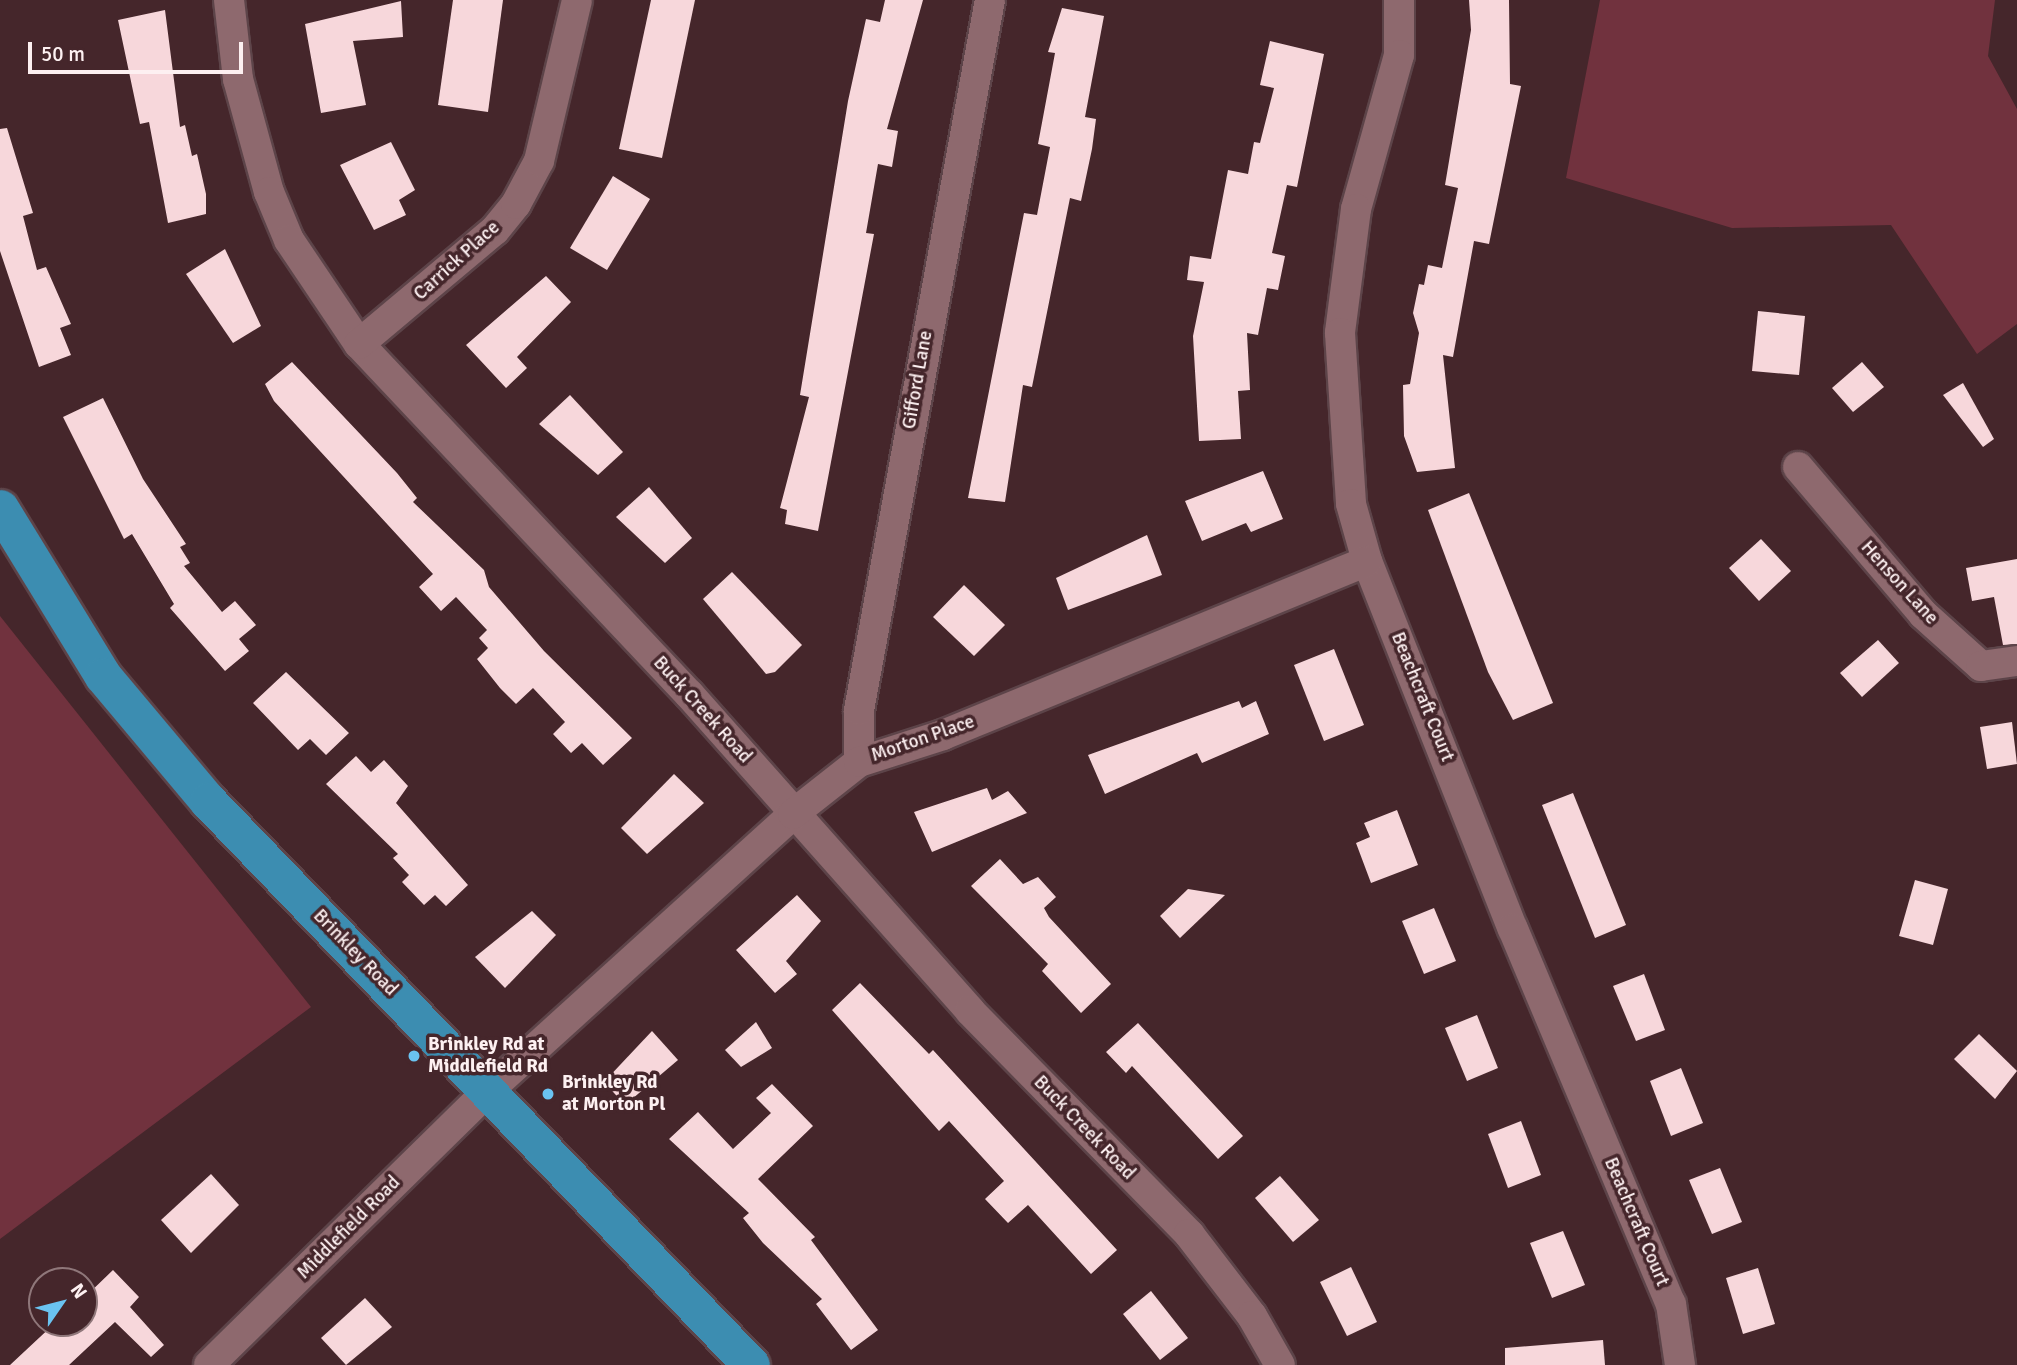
<!DOCTYPE html>
<style>
body{margin:0}
#map{position:relative;width:2017px;height:1365px;overflow:hidden;background:#45262b;font-family:Signika,sans-serif}
div>[style]{position:absolute}
[style*='--x']{left:calc(var(--x)*1px);top:calc(var(--y)*1px);width:calc(var(--w)*1px);rotate:calc(var(--a)*1deg)}
.green>*{inset:0;background:#71323e}
.building>*{inset:0;background:#f7d7db}
.roads{filter:drop-shadow(2px 0 #5d4449) drop-shadow(-2px 0 #5d4449) drop-shadow(0 2px #5d4449) drop-shadow(0 -2px #5d4449)}
.minor>*{height:30px;margin:-15px;padding:0 15px;transform-origin:15px;border-radius:15px;background:#8e696e}
.major>*{height:37px;margin:-18.5px;padding:0 18.5px;transform-origin:18.5px;border-radius:18.5px;background:#3c8db1}
.dots>*{width:19px;height:19px;translate:-50% -50%;box-sizing:border-box;border:4px solid #45262b;border-radius:50%}
span{translate:-50% -50%;white-space:nowrap;text-align:center;line-height:1.15;-webkit-text-stroke:7px #45262b;paint-order:stroke}
.street-label{font-size:19px;color:#fdf0f1}
.poi-label{font-size:19px;color:#fdf0f1;font-weight:700}
.left{translate:0 -50%;text-align:left}
.north{position:absolute;left:28px;top:1267px;width:70px;height:70px;box-sizing:border-box;background:#45262b;border:2px solid #8f777a;border-radius:50%;rotate:55deg;font-size:19px;font-weight:700;line-height:28px;text-align:center;color:#fdf0f1}
.north::after{content:'';display:block;margin:auto;width:24px;height:32px;background:#6ac3f1;clip-path:polygon(50% 0,100% 100%,50% 72%,0 100%)}
.scale{position:absolute;left:28px;top:42px;width:215px;height:32px;box-sizing:border-box;border:4px solid #fdf0f1;border-top:0;padding-left:9px;font-size:21px;line-height:24px;white-space:nowrap;color:#fdf0f1;-webkit-text-stroke:5px #45262b;paint-order:stroke}
</style>
<div id="map">
<div class="green">
<i style="clip-path:polygon(1600px 0,1995px 0,1988px 56px,2017px 109px,2017px 324px,1977px 354px,1891px 225px,1732px 228px,1566px 178px)"></i>
<i style="clip-path:polygon(0 616px,311px 1007px,0 1239px)"></i>
</div>
<div class="building">
<i style="clip-path:polygon(453px 0,503px 0,488px 112px,438px 105px)"></i>
<i style="clip-path:polygon(651px 0,695px 0,662px 158px,619px 149px)"></i>
<i style="clip-path:polygon(885px 0,923px 0,887px 129px,898px 131px,892px 167px,878px 164px,866px 233px,874px 234px,818px 531px,785px 524px,787px 510px,780px 508px,809px 397px,800px 395px,848px 101px,866px 19px,880px 22px)"></i>
<i style="clip-path:polygon(1469px 0,1509px 0,1510px 84px,1521px 86px,1489px 244px,1474px 241px,1453px 357px,1443px 355px,1455px 468px,1417px 472px,1404px 436px,1403px 385px,1410px 384px,1419px 333px,1413px 313px,1419px 284px,1424px 285px,1428px 265px,1442px 268px,1458px 188px,1445px 185px,1471px 30px)"></i>
<i style="clip-path:polygon(401px 1px,403px 37px,353px 41px,366px 105px,321px 113px,305px 24px)"></i>
<i style="clip-path:polygon(1062px 8px,1104px 16px,1085px 117px,1096px 119px,1092px 149px,1081px 201px,1070px 198px,1032px 387px,1023px 385px,1005px 502px,968px 498px,1024px 213px,1037px 215px,1050px 147px,1038px 144px,1055px 53px,1048px 52px)"></i>
<i style="clip-path:polygon(165px 10px,180px 127px,185px 125px,192px 156px,197px 154px,206px 194px,206px 214px,168px 223px,149px 122px,140px 124px,118px 20px)"></i>
<i style="clip-path:polygon(1270px 41px,1324px 54px,1297px 187px,1287px 185px,1272px 253px,1285px 256px,1278px 290px,1267px 288px,1258px 335px,1247px 333px,1250px 390px,1238px 391px,1241px 439px,1199px 441px,1193px 336px,1204px 282px,1187px 280px,1190px 256px,1211px 259px,1228px 170px,1248px 174px,1254px 142px,1260px 143px,1274px 88px,1260px 85px)"></i>
<i style="clip-path:polygon(7px 128px,33px 213px,23px 216px,37px 270px,46px 267px,71px 324px,60px 328px,71px 355px,39px 367px,0 251px,0 129px)"></i>
<i style="clip-path:polygon(391px 142px,415px 190px,399px 200px,406px 215px,374px 230px,340px 165px)"></i>
<i style="clip-path:polygon(613px 176px,650px 199px,607px 270px,570px 248px)"></i>
<i style="clip-path:polygon(225px 249px,261px 326px,233px 343px,186px 274px)"></i>
<i style="clip-path:polygon(546px 276px,571px 302px,517px 357px,527px 368px,506px 388px,466px 345px)"></i>
<i style="clip-path:polygon(1758px 311px,1805px 316px,1799px 375px,1752px 371px)"></i>
<i style="clip-path:polygon(292px 362px,397px 473px,417px 498px,413px 502px,484px 570px,489px 587px,544px 651px,632px 738px,603px 765px,582px 743px,571px 753px,553px 734px,565px 722px,533px 688px,516px 704px,500px 688px,477px 659px,488px 648px,479px 638px,487px 630px,456px 597px,441px 611px,419px 587px,433px 574px,274px 401px,265px 384px)"></i>
<i style="clip-path:polygon(1862px 362px,1884px 387px,1853px 412px,1832px 388px)"></i>
<i style="clip-path:polygon(1963px 383px,1994px 439px,1983px 447px,1943px 395px)"></i>
<i style="clip-path:polygon(570px 395px,623px 452px,598px 475px,539px 424px)"></i>
<i style="clip-path:polygon(103px 398px,143px 479px,186px 544px,180px 547px,190px 563px,184px 566px,222px 612px,235px 601px,256px 625px,239px 639px,249px 651px,225px 671px,170px 608px,174px 604px,132px 534px,124px 539px,63px 417px)"></i>
<i style="clip-path:polygon(1263px 471px,1283px 519px,1251px 532px,1246px 523px,1202px 541px,1185px 501px)"></i>
<i style="clip-path:polygon(649px 487px,692px 538px,665px 563px,616px 517px)"></i>
<i style="clip-path:polygon(1469px 493px,1553px 703px,1513px 720px,1488px 672px,1428px 510px)"></i>
<i style="clip-path:polygon(1147px 535px,1162px 575px,1068px 610px,1056px 578px)"></i>
<i style="clip-path:polygon(1761px 539px,1791px 571px,1759px 601px,1729px 568px)"></i>
<i style="clip-path:polygon(2017px 559px,2017px 644px,2003px 645px,1994px 597px,1972px 601px,1966px 568px)"></i>
<i style="clip-path:polygon(732px 572px,802px 645px,775px 672px,766px 674px,703px 599px)"></i>
<i style="clip-path:polygon(964px 585px,1005px 625px,974px 656px,933px 617px)"></i>
<i style="clip-path:polygon(1878px 640px,1899px 663px,1862px 697px,1840px 673px)"></i>
<i style="clip-path:polygon(1334px 649px,1364px 725px,1324px 741px,1294px 665px)"></i>
<i style="clip-path:polygon(286px 672px,349px 733px,326px 755px,310px 739px,298px 750px,253px 703px)"></i>
<i style="clip-path:polygon(1239px 701px,1242px 708px,1256px 701px,1269px 734px,1202px 763px,1197px 753px,1105px 794px,1088px 755px)"></i>
<i style="clip-path:polygon(2012px 722px,2017px 764px,1987px 769px,1980px 727px)"></i>
<i style="clip-path:polygon(356px 756px,371px 772px,384px 760px,408px 786px,396px 803px,468px 885px,446px 906px,435px 895px,424px 905px,402px 882px,409px 875px,393px 858px,398px 854px,326px 784px)"></i>
<i style="clip-path:polygon(674px 774px,704px 803px,647px 854px,621px 828px)"></i>
<i style="clip-path:polygon(987px 788px,992px 800px,1008px 791px,1027px 813px,932px 852px,914px 812px)"></i>
<i style="clip-path:polygon(1573px 793px,1626px 925px,1595px 938px,1542px 805px)"></i>
<i style="clip-path:polygon(1397px 810px,1418px 865px,1371px 883px,1356px 843px,1370px 837px,1364px 823px)"></i>
<i style="clip-path:polygon(1000px 859px,1023px 884px,1038px 877px,1056px 897px,1044px 908px,1049px 917px,1111px 984px,1081px 1013px,1042px 971px,1048px 964px,971px 886px)"></i>
<i style="clip-path:polygon(1915px 880px,1948px 889px,1933px 945px,1899px 936px)"></i>
<i style="clip-path:polygon(1188px 889px,1225px 895px,1180px 938px,1160px 916px)"></i>
<i style="clip-path:polygon(797px 895px,821px 921px,786px 961px,797px 974px,775px 993px,736px 950px)"></i>
<i style="clip-path:polygon(1434px 908px,1456px 961px,1424px 974px,1402px 921px)"></i>
<i style="clip-path:polygon(532px 911px,556px 935px,505px 988px,475px 957px)"></i>
<i style="clip-path:polygon(1644px 974px,1665px 1030px,1636px 1041px,1613px 986px)"></i>
<i style="clip-path:polygon(860px 983px,929px 1054px,933px 1050px,1117px 1250px,1091px 1274px,1028px 1205px,1008px 1223px,985px 1199px,1004px 1181px,949px 1121px,939px 1131px,832px 1010px)"></i>
<i style="clip-path:polygon(1477px 1015px,1498px 1068px,1467px 1081px,1445px 1028px)"></i>
<i style="clip-path:polygon(756px 1022px,772px 1048px,741px 1067px,725px 1050px)"></i>
<i style="clip-path:polygon(1138px 1023px,1243px 1136px,1218px 1159px,1132px 1066px,1126px 1073px,1106px 1052px)"></i>
<i style="clip-path:polygon(652px 1031px,678px 1060px,625px 1105px,604px 1082px)"></i>
<i style="clip-path:polygon(1979px 1034px,2017px 1071px,1995px 1099px,1954px 1059px)"></i>
<i style="clip-path:polygon(1681px 1068px,1703px 1123px,1671px 1136px,1650px 1081px)"></i>
<i style="clip-path:polygon(772px 1084px,813px 1126px,758px 1179px,815px 1237px,811px 1240px,878px 1330px,851px 1350px,816px 1304px,822px 1299px,763px 1243px,743px 1218px,749px 1213px,669px 1139px,698px 1112px,733px 1149px,771px 1113px,756px 1098px)"></i>
<i style="clip-path:polygon(1521px 1121px,1541px 1175px,1508px 1188px,1488px 1134px)"></i>
<i style="clip-path:polygon(1720px 1168px,1742px 1222px,1712px 1234px,1689px 1180px)"></i>
<i style="clip-path:polygon(211px 1174px,239px 1205px,191px 1253px,161px 1220px)"></i>
<i style="clip-path:polygon(1280px 1176px,1319px 1220px,1293px 1242px,1255px 1198px)"></i>
<i style="clip-path:polygon(1563px 1231px,1585px 1285px,1552px 1298px,1530px 1243px)"></i>
<i style="clip-path:polygon(1351px 1267px,1377px 1322px,1347px 1336px,1320px 1282px)"></i>
<i style="clip-path:polygon(1758px 1268px,1775px 1324px,1743px 1334px,1726px 1278px)"></i>
<i style="clip-path:polygon(113px 1270px,139px 1297px,130px 1307px,164px 1345px,151px 1357px,115px 1322px,69px 1365px,10px 1365px,55px 1323px,84px 1323px,84px 1298px)"></i>
<i style="clip-path:polygon(1151px 1291px,1188px 1338px,1160px 1360px,1123px 1314px)"></i>
<i style="clip-path:polygon(365px 1298px,392px 1327px,346px 1365px,321px 1338px)"></i>
<i style="clip-path:polygon(1603px 1340px,1605px 1365px,1505px 1365px,1505px 1348px)"></i>
</div>
<div class="roads">
<div class="minor">
<i style="--x:229;--y:0;--w:80;--a:83.5"></i>
<i style="--x:238;--y:79;--w:117;--a:74.7"></i>
<i style="--x:269;--y:192;--w:52;--a:67.4"></i>
<i style="--x:289;--y:240;--w:125;--a:56.1"></i>
<i style="--x:359;--y:344;--w:481;--a:46.7"></i>
<i style="--x:689;--y:694;--w:424;--a:48.4"></i>
<i style="--x:970;--y:1011;--w:313;--a:45.5"></i>
<i style="--x:1189;--y:1234;--w:103;--a:52.5"></i>
<i style="--x:1252;--y:1316;--w:56;--a:60.3"></i>
<i style="--x:1399;--y:0;--w:55;--a:90"></i>
<i style="--x:1399;--y:55;--w:160;--a:105.6"></i>
<i style="--x:1356;--y:209;--w:125;--a:97.4"></i>
<i style="--x:1340;--y:333;--w:171;--a:86.3"></i>
<i style="--x:1351;--y:504;--w:59;--a:74.3"></i>
<i style="--x:1367;--y:561;--w:396;--a:68.4"></i>
<i style="--x:1513;--y:929;--w:407;--a:67.2"></i>
<i style="--x:1671;--y:1304;--w:62;--a:81.6"></i>
<i style="--x:359;--y:344;--w:177;--a:-40"></i>
<i style="--x:495;--y:230;--w:33;--a:-51"></i>
<i style="--x:516;--y:204;--w:49;--a:-61.9"></i>
<i style="--x:539;--y:161;--w:165;--a:-76.7"></i>
<i style="--x:1798;--y:467;--w:193;--a:49.6"></i>
<i style="--x:1923;--y:614;--w:78;--a:41.9"></i>
<i style="--x:1981;--y:666;--w:36;--a:-8"></i>
<i style="--x:859;--y:762;--w:52;--a:-90"></i>
<i style="--x:859;--y:710;--w:722;--a:-79.55"></i>
<i style="--x:209;--y:1365;--w:392;--a:-44.5"></i>
<i style="--x:489;--y:1090;--w:411;--a:-42.2"></i>
<i style="--x:793;--y:814;--w:84;--a:-38.2"></i>
<i style="--x:859;--y:762;--w:88;--a:-17.8"></i>
<i style="--x:943;--y:735;--w:458;--a:-22.3"></i>
</div>
<div class="major">
<i style="--x:0;--y:508;--w:197;--a:58.5"></i>
<i style="--x:103;--y:676;--w:163;--a:50"></i>
<i style="--x:208;--y:801;--w:783;--a:46.09"></i>
</div>
</div>
<div class="dots">
<i style="left:414px;top:1056px;background:#6ac3f1"></i>
<i style="left:548px;top:1094px;background:#6ac3f1"></i>
</div>
<div class="street-label">
<span style="left:457px;top:261px;rotate:-42deg">Carrick Place</span>
<span style="left:918px;top:380px;rotate:-80deg">Gifford Lane</span>
<span style="left:1899px;top:583px;rotate:48deg">Henson Lane</span>
<span style="left:1422px;top:697px;rotate:68deg">Beachcraft Court</span>
<span style="left:702px;top:710px;rotate:48deg">Buck Creek Road</span>
<span style="left:923px;top:739px;rotate:-19deg">Morton Place</span>
<span style="left:355px;top:953px;rotate:46deg">Brinkley Road</span>
<span style="left:1084px;top:1128px;rotate:46deg">Buck Creek Road</span>
<span style="left:1636px;top:1222px;rotate:67deg">Beachcraft Court</span>
<span style="left:349px;top:1228px;rotate:-45deg">Middlefield Road</span>
</div>
<div class="poi-label">
<span class="left" style="left:428px;top:1056px">Brinkley Rd at<br>Middlefield Rd</span>
<span class="left" style="left:562px;top:1094px">Brinkley Rd<br>at Morton Pl</span>
</div>
<div class="north">N</div>
<div class="scale">50 m</div>
</div>
